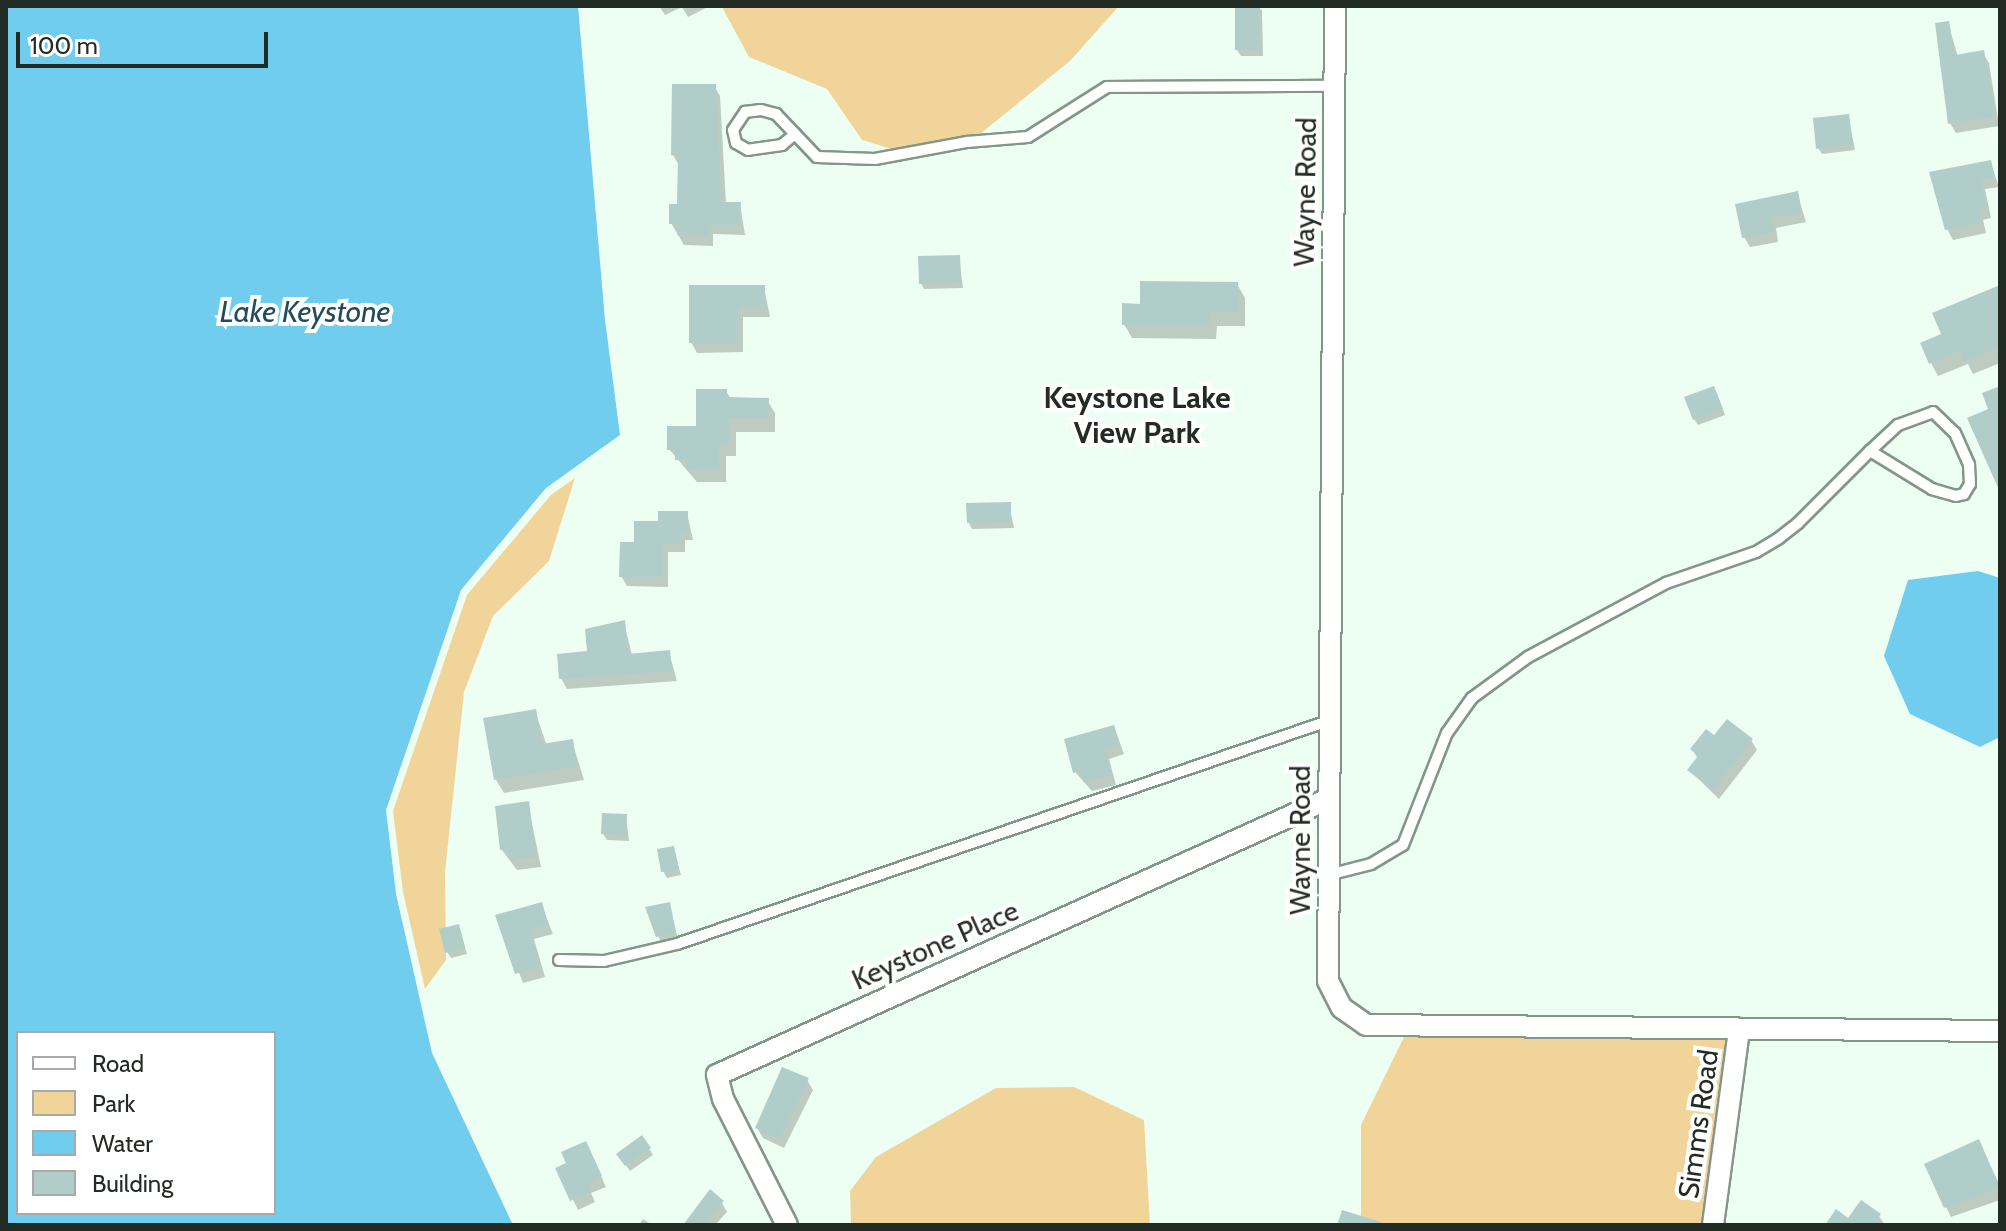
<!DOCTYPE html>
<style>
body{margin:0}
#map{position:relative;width:2006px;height:1231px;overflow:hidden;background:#edfef2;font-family:Cabin,sans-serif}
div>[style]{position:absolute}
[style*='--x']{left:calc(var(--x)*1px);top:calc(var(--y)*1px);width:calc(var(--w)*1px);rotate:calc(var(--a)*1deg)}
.green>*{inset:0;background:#f1d49a}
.water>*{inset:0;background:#70cdee}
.shadow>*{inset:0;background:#0003}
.building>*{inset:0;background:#b0cdca}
.roads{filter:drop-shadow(2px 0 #839788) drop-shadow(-2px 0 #839788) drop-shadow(0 2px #839788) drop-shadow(0 -2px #839788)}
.lane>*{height:10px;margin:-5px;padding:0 5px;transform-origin:5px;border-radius:5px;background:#fff}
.street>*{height:20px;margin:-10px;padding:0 10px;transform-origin:10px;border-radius:10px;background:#fff}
span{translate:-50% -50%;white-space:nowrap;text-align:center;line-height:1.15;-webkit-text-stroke:8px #fff;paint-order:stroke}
.street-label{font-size:28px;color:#232b25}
.water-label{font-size:30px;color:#224c5a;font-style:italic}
.neighbourhood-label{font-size:30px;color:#232b25;font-weight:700}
.frame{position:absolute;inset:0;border:8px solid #232b25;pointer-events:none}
.legend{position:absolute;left:16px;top:1031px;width:260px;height:184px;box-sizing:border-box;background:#fff;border:2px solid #a7aaa8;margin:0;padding:10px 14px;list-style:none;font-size:24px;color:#232b25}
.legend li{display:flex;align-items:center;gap:16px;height:40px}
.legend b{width:40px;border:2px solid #a7aaa8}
.scale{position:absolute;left:16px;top:32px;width:252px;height:36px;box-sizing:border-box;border:4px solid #232b25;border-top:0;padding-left:10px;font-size:24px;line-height:28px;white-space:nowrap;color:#232b25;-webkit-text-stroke:6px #fff;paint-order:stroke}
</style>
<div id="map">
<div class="green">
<i style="clip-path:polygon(1119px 6px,1070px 61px,975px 138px,915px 156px,862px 140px,827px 89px,749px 57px,722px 7px)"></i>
<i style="clip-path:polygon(575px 478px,549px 561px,493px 616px,464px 692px,445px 872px,446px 960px,425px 989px,403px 892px,393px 811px,467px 595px,551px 495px)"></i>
<i style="clip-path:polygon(1405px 1035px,1729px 1039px,1704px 1225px,1361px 1225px,1361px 1125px)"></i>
<i style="clip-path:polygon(1074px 1087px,1144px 1120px,1150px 1225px,851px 1225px,850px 1191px,876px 1157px,996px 1088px)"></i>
</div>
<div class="water">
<i style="clip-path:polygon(evenodd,6px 6px,578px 6px,605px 320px,620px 435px,546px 488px,461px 590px,386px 810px,396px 894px,432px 1053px,513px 1225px,6px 1225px,6px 6px,18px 1033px,274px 1033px,274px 1213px,18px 1213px,18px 1033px)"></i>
<i style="clip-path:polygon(1978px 571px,2000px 578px,2000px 737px,1980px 747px,1910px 714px,1884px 656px,1908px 580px)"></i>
</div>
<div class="shadow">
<i style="clip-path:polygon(659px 6px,710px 6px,688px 17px,682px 7px,665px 15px)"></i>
<i style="clip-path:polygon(1237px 6px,1262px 10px,1263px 56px,1241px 56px,1237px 50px)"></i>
<i style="clip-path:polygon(1948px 23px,1958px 57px,1983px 53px,1989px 63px,1999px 126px,1956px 133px,1950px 123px)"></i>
<i style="clip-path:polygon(714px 86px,720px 96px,726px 204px,740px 204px,745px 235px,713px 234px,713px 246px,684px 245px,671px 223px,679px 206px,679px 165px,673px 155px)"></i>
<i style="clip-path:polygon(1848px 116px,1855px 150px,1822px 154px,1818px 148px)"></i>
<i style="clip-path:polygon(1990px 162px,1999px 187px,1985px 189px,1991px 218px,1983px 220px,1986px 233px,1953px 240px,1947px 229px)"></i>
<i style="clip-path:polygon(1797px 194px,1806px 222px,1776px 228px,1778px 242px,1750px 247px,1744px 237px)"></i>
<i style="clip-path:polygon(959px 257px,963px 288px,924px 289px,921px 283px)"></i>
<i style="clip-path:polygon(1237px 284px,1245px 298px,1245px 326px,1217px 326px,1216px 339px,1132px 338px,1124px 324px,1142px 306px)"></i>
<i style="clip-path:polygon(764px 287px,770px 317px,743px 317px,743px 352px,697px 353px,691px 342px)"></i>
<i style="clip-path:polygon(2000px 288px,2000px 363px,1973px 374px,1968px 364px,1938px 376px,1931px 363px,1944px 336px)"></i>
<i style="clip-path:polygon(726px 391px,731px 399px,767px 400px,775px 413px,775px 432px,736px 432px,736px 456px,726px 456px,726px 482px,697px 482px,669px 449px,698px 428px)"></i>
<i style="clip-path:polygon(1717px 394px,1725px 415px,1698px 425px,1694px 419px)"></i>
<i style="clip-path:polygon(1009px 504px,1014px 528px,972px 529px,969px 523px)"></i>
<i style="clip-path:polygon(687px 513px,693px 540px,685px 540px,685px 552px,668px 552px,668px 587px,627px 586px,621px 576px,636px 544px,660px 523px)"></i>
<i style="clip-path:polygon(624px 623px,632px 655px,669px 652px,677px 681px,567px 689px,561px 678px)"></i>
<i style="clip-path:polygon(535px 711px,547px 746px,572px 741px,584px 780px,504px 793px,496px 780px)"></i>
<i style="clip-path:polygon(1114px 727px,1124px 754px,1109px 759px,1116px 785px,1092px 791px,1075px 772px)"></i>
<i style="clip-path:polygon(1714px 738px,1751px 740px,1757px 750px,1719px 799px,1689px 770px,1698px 759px,1692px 749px)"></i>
<i style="clip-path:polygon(528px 804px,541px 867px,517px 870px,502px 850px)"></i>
<i style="clip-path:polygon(626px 816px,629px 841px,607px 840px,603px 834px)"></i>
<i style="clip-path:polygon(673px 848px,681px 875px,667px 878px,663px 871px)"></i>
<i style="clip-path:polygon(541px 904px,553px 934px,534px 939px,545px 977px,523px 983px,498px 917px)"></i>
<i style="clip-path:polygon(669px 904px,678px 939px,662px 943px,658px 936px)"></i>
<i style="clip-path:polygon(458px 926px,467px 954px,451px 958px,447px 952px)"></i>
<i style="clip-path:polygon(807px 1080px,813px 1090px,784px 1148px,763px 1138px,757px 1128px)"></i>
<i style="clip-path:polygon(642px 1138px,653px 1155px,630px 1171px,622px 1160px)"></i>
<i style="clip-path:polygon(1984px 1152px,2000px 1186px,2000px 1200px,1951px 1217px,1946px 1207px)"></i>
<i style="clip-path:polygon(591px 1154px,606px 1187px,591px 1193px,595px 1202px,578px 1210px,558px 1169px)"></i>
<i style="clip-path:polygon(722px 1203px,727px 1212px,715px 1225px,686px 1225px)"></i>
<i style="clip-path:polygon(1879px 1216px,1885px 1225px,1827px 1225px,1849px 1221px)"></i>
<i style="clip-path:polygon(643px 1219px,652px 1225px,639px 1225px)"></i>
</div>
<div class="building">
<i style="clip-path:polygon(1235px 6px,1260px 6px,1260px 50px,1235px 50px)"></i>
<i style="clip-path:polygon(1949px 21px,1955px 55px,1984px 50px,1995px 116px,1948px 124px,1935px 23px)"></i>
<i style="clip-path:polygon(672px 84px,716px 84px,721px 202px,741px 202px,740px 225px,709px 225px,708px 236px,677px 235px,677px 224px,669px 224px,669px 204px,677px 204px,678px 156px,671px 155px)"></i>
<i style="clip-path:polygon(1849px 114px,1853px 144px,1816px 149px,1813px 118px)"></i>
<i style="clip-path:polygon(1991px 160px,1995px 177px,1981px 179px,1986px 208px,1979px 210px,1982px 223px,1945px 230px,1929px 172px)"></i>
<i style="clip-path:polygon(1798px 191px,1802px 212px,1771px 218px,1774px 232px,1742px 238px,1735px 204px)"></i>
<i style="clip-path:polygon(960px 255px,961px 282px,919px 284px,918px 256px)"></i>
<i style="clip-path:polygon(1140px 281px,1238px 282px,1238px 313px,1210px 312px,1210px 325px,1122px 325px,1122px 303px,1140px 304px)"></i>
<i style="clip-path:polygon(689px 285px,765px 285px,765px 307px,738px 307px,738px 343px,689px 343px)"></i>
<i style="clip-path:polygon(2000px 285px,2000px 347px,1964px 361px,1960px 351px,1929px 364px,1920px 343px,1941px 334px,1932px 313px)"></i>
<i style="clip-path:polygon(1714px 386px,1723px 409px,1693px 420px,1684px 397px)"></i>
<i style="clip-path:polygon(2000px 386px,2000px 489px,1999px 490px,1967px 418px,1988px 409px,1982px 393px)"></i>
<i style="clip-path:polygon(696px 389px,727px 389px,727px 397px,769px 398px,768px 418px,729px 418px,729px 443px,719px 443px,719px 469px,687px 469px,687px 460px,675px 460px,675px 450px,667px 450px,667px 426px,696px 426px)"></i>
<i style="clip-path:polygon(1011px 502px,1011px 522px,967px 523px,966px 503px)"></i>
<i style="clip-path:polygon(658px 511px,688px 511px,688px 531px,681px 531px,681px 543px,663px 543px,663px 577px,619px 577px,620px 542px,634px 542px,634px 521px,658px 521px)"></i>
<i style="clip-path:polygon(625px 620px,628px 654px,670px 650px,672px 671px,559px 679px,557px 654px,587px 651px,585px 629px)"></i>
<i style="clip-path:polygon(536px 709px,542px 744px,573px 739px,577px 766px,494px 780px,483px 718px)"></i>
<i style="clip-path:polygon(1727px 719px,1753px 739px,1713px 790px,1687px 770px,1698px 756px,1690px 749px,1706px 729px,1714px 735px)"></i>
<i style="clip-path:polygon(1114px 725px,1120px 744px,1104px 749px,1112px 775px,1084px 782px,1081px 771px,1073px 773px,1064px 739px)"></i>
<i style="clip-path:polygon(529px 801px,536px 857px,510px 860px,508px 850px,500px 850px,495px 806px)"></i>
<i style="clip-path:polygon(602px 813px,627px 814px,626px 835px,601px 834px)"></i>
<i style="clip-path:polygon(674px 846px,679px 869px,661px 872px,657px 849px)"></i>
<i style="clip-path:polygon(542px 902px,548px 923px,530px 929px,541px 967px,515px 974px,495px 915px)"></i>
<i style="clip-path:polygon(670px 902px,676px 933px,656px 937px,645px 907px)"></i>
<i style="clip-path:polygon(459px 924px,465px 947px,445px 953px,439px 929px)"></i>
<i style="clip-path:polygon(782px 1067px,809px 1078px,779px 1139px,755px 1128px)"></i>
<i style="clip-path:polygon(642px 1135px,651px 1148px,625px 1166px,616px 1154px)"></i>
<i style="clip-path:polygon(1979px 1139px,2000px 1188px,1944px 1208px,1924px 1164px)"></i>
<i style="clip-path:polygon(586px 1141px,602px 1176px,587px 1183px,591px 1192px,570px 1201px,555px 1168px,566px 1163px,561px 1152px)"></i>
<i style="clip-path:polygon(710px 1189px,724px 1201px,701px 1225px,683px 1225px)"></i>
<i style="clip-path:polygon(1861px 1200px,1881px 1214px,1873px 1225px,1825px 1225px,1836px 1209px,1848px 1218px)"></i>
<i style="clip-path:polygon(1342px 1210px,1381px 1222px,1380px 1225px,1337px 1225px)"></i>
</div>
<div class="roads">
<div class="lane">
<i style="--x:795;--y:134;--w:17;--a:140"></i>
<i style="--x:782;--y:145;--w:34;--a:172"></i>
<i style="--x:748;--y:150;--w:14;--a:-150"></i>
<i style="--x:736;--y:143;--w:13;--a:-103"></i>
<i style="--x:733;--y:130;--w:22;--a:-56"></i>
<i style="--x:745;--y:112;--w:16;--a:-7"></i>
<i style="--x:761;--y:110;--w:16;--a:15"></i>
<i style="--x:776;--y:114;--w:59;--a:46.4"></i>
<i style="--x:817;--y:157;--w:58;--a:2"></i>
<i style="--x:875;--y:159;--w:94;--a:-10.5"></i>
<i style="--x:967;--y:142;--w:61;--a:-4.7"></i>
<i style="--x:1028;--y:137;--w:93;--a:-32.3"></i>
<i style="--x:1107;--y:87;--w:227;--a:-0.3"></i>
<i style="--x:1328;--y:875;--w:44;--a:-14.3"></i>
<i style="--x:1371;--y:864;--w:37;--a:-31"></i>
<i style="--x:1403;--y:845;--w:120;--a:-68.6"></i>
<i style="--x:1447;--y:733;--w:43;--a:-54.5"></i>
<i style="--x:1472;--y:698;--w:69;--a:-36.2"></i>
<i style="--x:1528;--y:657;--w:157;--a:-28.2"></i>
<i style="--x:1666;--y:583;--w:95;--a:-19"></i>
<i style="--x:1756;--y:552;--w:27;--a:-31"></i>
<i style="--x:1779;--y:538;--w:24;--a:-38"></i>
<i style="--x:1798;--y:523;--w:102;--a:-45"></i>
<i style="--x:1870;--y:451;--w:38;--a:-43"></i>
<i style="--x:1898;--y:425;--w:37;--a:-20"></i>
<i style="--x:1933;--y:412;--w:30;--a:44"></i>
<i style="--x:1955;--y:433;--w:35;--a:66"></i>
<i style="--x:1969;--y:465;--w:19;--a:87"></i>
<i style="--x:1970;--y:484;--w:12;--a:121"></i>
<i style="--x:1964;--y:494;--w:8;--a:166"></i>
<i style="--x:1956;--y:496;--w:25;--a:-164"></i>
<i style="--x:1932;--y:489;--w:73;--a:-148.5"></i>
<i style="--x:559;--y:960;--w:45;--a:1.3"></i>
<i style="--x:604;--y:961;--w:75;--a:-13.1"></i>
<i style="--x:677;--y:944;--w:688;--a:-18.91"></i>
</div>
<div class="street">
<i style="--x:1335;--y:6;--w:975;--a:90.41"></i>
<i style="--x:1328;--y:981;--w:30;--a:63"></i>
<i style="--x:1342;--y:1008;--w:29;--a:35"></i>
<i style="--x:1366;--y:1025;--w:634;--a:0.54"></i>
<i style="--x:787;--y:1225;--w:141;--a:-116.9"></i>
<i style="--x:723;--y:1099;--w:25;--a:-104"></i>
<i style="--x:717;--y:1075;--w:670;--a:-24.31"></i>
<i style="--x:1713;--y:1225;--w:198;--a:-82.4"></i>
</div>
</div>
<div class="street-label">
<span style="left:1305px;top:192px;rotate:-89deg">Wayne Road</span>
<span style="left:1300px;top:840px;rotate:-90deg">Wayne Road</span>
<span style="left:935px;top:945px;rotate:-24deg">Keystone Place</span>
<span style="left:1698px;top:1124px;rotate:-82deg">Simms Road</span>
</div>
<div class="water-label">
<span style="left:305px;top:312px">Lake Keystone</span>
</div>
<div class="neighbourhood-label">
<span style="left:1137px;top:415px">Keystone Lake<br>View Park</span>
</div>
<div class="frame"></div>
<ul class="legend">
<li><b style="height:10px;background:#fff"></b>Road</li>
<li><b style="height:22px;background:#f1d49a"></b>Park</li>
<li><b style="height:22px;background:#70cdee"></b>Water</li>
<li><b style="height:22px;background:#b0cdca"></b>Building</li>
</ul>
<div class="scale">100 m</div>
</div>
